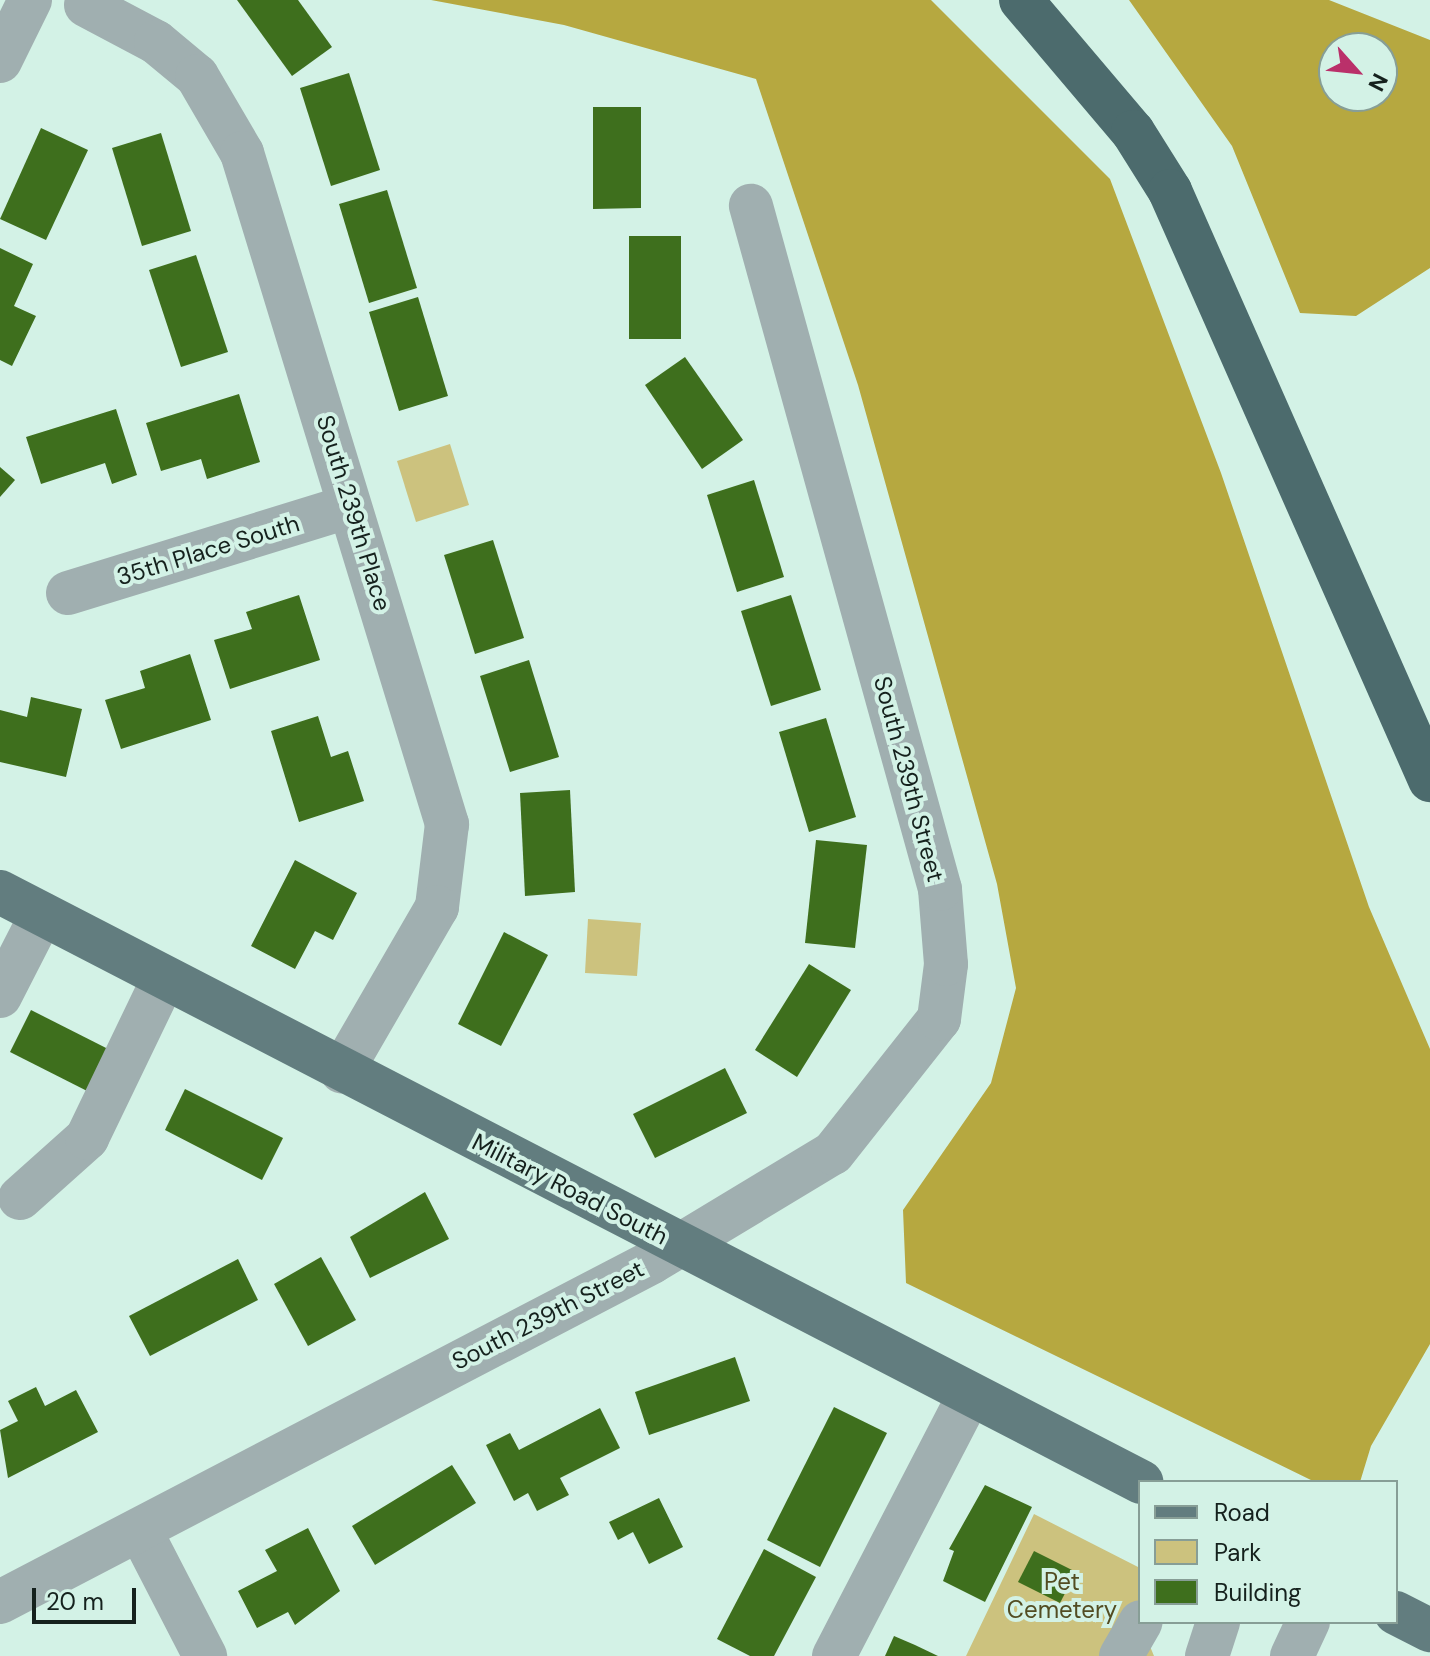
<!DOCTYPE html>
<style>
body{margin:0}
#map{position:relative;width:1430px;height:1656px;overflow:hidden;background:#d3f2e6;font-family:"DM Sans",sans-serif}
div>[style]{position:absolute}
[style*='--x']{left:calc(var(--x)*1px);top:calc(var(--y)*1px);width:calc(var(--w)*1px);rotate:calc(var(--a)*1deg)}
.green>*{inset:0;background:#ccc27e}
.forest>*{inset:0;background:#b6a840}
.building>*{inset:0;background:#3e6f1d}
.minor>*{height:44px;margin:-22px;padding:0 22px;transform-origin:22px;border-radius:22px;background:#a0afb0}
.major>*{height:44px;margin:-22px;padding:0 22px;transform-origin:22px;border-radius:22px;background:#627d7f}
.highway>*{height:44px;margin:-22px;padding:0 22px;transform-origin:22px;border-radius:22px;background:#4c6b6d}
span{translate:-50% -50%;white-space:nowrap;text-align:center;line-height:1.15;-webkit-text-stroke:8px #d3f2e6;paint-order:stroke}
.street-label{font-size:24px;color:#15211d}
.park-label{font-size:24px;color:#524c22}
.legend{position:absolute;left:1138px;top:1480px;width:260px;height:144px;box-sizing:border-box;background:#d3f2e6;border:2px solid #879e96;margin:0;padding:10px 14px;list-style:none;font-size:24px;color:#15211d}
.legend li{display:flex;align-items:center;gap:16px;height:40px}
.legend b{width:40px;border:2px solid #879e96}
.north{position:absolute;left:1318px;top:32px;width:80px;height:80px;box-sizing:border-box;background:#d3f2e6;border:2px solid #879e96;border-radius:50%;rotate:117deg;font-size:22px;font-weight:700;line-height:32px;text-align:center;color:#15211d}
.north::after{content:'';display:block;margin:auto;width:28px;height:36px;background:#ba306a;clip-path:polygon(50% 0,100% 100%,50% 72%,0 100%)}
.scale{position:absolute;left:32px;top:1588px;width:104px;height:36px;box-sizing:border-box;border:4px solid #15211d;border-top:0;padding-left:10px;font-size:24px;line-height:28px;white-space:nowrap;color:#15211d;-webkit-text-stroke:6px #d3f2e6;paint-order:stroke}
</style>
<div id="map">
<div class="green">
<i style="clip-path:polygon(450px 444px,469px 505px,416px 522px,397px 461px)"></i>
<i style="clip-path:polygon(588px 919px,641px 923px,637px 976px,585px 973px)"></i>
<i style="clip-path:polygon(1034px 1514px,1140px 1568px,1140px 1622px,1154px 1656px,966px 1656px)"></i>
</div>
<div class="forest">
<i style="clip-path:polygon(431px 0,931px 0,1110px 179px,1221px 473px,1369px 907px,1430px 1049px,1430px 1344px,1371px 1446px,1360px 1482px,1315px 1482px,906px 1283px,903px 1210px,991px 1083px,1016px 988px,997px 884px,858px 385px,756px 79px,564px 25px)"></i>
<i style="clip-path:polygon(evenodd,1129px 0,1329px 0,1430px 40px,1430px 268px,1356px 316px,1300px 313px,1232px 146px,1129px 0,1334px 48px,1382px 48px,1382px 96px,1334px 96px,1334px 48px)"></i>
</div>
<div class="building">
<i style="clip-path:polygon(237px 0,298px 0,332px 47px,292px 76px)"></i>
<i style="clip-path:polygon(349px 73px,380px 170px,331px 186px,300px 88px)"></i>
<i style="clip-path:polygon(593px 107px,641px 107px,641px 208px,593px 209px)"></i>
<i style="clip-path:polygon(41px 128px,88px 150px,46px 240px,0 219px)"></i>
<i style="clip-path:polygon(161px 133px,191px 231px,142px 246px,112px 148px)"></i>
<i style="clip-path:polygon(387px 190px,417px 288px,369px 303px,339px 204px)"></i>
<i style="clip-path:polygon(629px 236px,681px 236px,681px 339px,629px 339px)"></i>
<i style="clip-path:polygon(0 248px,33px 264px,14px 306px,36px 316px,12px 366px,0 360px)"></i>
<i style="clip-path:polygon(196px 255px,228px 352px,181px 367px,149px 270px)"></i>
<i style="clip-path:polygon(418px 297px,448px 396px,399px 411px,369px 312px)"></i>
<i style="clip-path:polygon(685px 357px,743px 440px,702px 469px,645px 385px)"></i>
<i style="clip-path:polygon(239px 394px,260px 462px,207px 479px,201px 459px,161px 471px,146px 423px)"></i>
<i style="clip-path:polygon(116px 409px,137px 475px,112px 484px,105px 463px,41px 484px,26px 437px)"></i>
<i style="clip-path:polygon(0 467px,15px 480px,0 497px)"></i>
<i style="clip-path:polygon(754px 480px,784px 577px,737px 592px,707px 495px)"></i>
<i style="clip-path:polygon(493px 540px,524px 638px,475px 654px,444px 555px)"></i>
<i style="clip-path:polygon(299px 595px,320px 660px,230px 689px,214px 640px,252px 629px,246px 612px)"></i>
<i style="clip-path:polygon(791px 595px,821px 690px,771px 706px,741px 611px)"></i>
<i style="clip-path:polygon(190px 654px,211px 720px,121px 749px,105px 700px,145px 688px,140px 671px)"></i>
<i style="clip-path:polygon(529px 660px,559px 757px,510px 772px,480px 676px)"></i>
<i style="clip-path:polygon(31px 697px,82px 709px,66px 777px,0 762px,0 710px,27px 717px)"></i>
<i style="clip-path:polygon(318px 716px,331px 757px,348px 751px,364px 801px,299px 822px,271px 731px)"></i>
<i style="clip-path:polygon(826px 718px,856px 817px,809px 832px,779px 732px)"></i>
<i style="clip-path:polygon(570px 790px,575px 892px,525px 896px,520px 793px)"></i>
<i style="clip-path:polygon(816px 840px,867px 845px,855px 948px,805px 943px)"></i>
<i style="clip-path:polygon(295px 860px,357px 893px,333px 940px,315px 931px,295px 969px,251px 946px)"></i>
<i style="clip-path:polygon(504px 932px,548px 955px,501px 1046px,458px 1024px)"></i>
<i style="clip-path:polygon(809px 964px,851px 990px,797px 1077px,755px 1050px)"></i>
<i style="clip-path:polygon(31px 1010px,118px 1054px,97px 1096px,10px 1052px)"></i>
<i style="clip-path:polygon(725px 1068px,747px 1113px,655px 1158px,633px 1114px)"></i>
<i style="clip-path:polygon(185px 1089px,283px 1138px,262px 1180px,165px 1130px)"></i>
<i style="clip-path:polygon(425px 1192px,449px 1239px,370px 1278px,350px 1237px)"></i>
<i style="clip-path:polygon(321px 1257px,356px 1320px,308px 1346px,274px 1284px)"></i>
<i style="clip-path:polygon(238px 1259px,258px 1300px,150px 1356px,129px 1316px)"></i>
<i style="clip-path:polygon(735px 1357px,750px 1401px,649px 1435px,635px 1392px)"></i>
<i style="clip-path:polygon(36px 1387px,45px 1406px,76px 1390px,98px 1432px,8px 1478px,0 1430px,18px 1421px,8px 1401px)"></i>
<i style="clip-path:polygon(834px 1407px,887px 1433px,820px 1567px,767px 1540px)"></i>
<i style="clip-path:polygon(600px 1408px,620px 1448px,560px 1478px,569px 1495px,537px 1511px,528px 1493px,514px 1501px,486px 1445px,510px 1433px,519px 1450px)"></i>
<i style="clip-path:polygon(452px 1465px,476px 1503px,375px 1565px,352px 1526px)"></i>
<i style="clip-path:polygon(985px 1485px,1032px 1507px,985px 1602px,943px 1581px,954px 1551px,949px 1549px)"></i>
<i style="clip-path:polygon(659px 1498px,683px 1547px,649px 1564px,633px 1532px,618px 1540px,609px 1522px)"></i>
<i style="clip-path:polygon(308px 1528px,340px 1591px,295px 1625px,288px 1612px,257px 1628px,238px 1591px,277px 1571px,265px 1550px)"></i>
<i style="clip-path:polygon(764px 1549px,816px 1577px,774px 1656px,750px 1656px,717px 1639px)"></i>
<i style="clip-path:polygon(1034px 1551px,1076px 1572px,1060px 1603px,1018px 1582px)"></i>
<i style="clip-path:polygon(894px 1636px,915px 1645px,938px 1656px,885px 1656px)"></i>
</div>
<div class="minor">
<i style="--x:86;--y:5;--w:79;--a:27.9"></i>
<i style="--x:156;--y:42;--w:53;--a:39.7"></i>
<i style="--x:197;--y:76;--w:89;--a:59.7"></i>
<i style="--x:242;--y:153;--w:702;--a:73.01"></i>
<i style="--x:447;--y:824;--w:84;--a:96.9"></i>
<i style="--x:437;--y:907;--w:190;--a:120.1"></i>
<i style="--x:0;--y:61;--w:68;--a:-63.8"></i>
<i style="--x:68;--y:593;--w:293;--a:-17.1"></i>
<i style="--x:0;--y:996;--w:92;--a:-62.9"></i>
<i style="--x:20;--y:1198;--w:90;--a:-41.8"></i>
<i style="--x:87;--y:1138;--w:178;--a:-64.3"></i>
<i style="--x:141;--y:1532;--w:140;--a:62.7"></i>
<i style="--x:0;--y:1602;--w:735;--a:-27.54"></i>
<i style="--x:652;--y:1262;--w:211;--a:-31.1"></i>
<i style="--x:833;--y:1153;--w:171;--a:-51.7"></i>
<i style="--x:939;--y:1019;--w:55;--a:-82.7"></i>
<i style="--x:946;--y:964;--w:75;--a:-94.6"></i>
<i style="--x:940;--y:889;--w:709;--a:-105.47"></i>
<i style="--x:834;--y:1656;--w:295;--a:-62.6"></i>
<i style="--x:1121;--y:1656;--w:39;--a:-60"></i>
<i style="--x:1207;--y:1656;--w:36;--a:-72"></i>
<i style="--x:1292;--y:1656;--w:38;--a:-65"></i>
</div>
<div class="major">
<i style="--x:0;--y:892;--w:1285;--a:27.34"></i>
<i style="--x:1396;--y:1613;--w:38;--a:27"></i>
</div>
<div class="highway">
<i style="--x:1021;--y:0;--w:173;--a:49.7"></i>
<i style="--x:1133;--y:132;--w:70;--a:57.9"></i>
<i style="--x:1170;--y:191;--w:644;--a:66.18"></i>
</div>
<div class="street-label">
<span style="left:354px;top:513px;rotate:73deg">South 239th Place</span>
<span style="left:208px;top:550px;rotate:-17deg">35th Place South</span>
<span style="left:909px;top:779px;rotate:75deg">South 239th Street</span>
<span style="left:570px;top:1189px;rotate:27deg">Military Road South</span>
<span style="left:548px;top:1315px;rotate:-27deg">South 239th Street</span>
</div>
<div class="park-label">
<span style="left:1062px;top:1596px">Pet<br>Cemetery</span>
</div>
<ul class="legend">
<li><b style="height:10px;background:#627d7f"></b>Road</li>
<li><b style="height:22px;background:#ccc27e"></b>Park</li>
<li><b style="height:22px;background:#3e6f1d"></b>Building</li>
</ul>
<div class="north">N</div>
<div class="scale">20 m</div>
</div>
